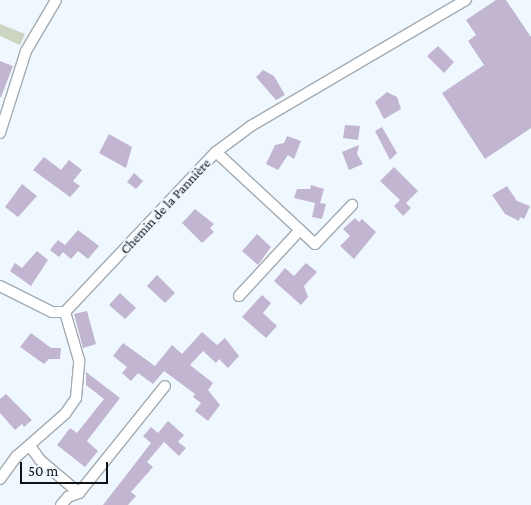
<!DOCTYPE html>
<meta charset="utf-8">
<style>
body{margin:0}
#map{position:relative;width:531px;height:505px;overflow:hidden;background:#f0f8ff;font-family:"Crimson Pro",serif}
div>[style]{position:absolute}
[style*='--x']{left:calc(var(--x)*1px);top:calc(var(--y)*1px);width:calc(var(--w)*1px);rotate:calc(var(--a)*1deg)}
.green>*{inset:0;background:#ccd5c1}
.building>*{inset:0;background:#c2b5d1}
.roads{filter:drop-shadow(1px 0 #a3abb1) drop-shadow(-1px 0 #a3abb1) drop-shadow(0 1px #a3abb1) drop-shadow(0 -1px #a3abb1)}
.minor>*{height:10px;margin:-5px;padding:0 5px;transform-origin:5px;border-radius:5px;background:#fff}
span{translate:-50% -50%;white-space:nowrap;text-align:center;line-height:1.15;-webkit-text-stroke:4.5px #f0f8ff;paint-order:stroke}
.street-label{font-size:14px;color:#101315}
.scale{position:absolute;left:20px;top:462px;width:88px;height:22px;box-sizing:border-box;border:2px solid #101315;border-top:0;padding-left:6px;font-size:15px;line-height:18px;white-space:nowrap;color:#101315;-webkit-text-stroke:4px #f0f8ff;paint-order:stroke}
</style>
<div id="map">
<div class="green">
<i style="clip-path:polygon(0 24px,25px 34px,20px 45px,0 36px)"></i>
</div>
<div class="building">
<i style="clip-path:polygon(496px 0,506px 0,531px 37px,531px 128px,485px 159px,442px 93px,484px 65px,468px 41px,476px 35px,466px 20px)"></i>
<i style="clip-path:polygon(438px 46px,454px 62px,444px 73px,427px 56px)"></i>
<i style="clip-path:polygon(0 61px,13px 66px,1px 97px,0 97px)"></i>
<i style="clip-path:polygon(263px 70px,274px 76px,285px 95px,276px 100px,256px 77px)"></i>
<i style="clip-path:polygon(387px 92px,397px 97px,401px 109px,384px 119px,375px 102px)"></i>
<i style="clip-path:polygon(345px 125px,360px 126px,358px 140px,343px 138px)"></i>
<i style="clip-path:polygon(382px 127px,397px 153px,390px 160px,375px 131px)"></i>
<i style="clip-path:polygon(109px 134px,132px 147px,126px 168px,99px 153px)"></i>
<i style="clip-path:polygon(287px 136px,301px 141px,294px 159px,288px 155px,278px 170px,266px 164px,275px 145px,284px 143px)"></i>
<i style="clip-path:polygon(359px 145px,357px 154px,363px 164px,349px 170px,342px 152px)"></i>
<i style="clip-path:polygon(44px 157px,61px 170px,69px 160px,82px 170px,73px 181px,80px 186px,70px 197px,33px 170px)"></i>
<i style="clip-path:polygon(394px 167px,418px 191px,406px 203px,411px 208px,403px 216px,394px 206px,400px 200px,380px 181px)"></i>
<i style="clip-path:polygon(134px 173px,143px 181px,136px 189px,127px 182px)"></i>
<i style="clip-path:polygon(22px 184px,37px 196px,18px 217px,5px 207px)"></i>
<i style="clip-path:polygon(311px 185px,324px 189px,320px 203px,326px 204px,322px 219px,312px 217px,315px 203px,294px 198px,297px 189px,310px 189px)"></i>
<i style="clip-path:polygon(507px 186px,517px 201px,530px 206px,524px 219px,520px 217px,519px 221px,505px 214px,492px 195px)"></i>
<i style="clip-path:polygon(195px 209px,214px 224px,210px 228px,214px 232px,202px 243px,182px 223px)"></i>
<i style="clip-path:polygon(355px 218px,359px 222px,362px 219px,376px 232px,354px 259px,340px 246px,350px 236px,343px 229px)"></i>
<i style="clip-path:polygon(78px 230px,99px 246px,88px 259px,78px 251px,71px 259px,63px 252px,59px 257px,50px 250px,58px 240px,65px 245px)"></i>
<i style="clip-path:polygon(257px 234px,271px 247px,258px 265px,242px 251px)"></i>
<i style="clip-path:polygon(37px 251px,48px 260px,31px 286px,10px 271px,15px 263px,22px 268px)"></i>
<i style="clip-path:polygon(306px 263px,317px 272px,304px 286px,308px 297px,301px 305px,274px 281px,285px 268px,294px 276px)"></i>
<i style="clip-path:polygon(157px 275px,175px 293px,165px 303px,147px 286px)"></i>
<i style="clip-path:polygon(120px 293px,136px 308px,125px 319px,109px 305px)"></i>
<i style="clip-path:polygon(262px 295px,271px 303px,263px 313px,277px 326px,266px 338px,242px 317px)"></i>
<i style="clip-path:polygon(87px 311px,96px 344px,83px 348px,74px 314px)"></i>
<i style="clip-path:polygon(202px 332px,217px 345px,225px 338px,239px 356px,228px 368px,219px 359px,216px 363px,203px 351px,190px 365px,213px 383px,208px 390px,220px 405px,208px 421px,195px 411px,201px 403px,193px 397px,195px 394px,164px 371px,153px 384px,138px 373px,131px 381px,122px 373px,127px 367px,113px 356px,123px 343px,155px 366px,172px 345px,182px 354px)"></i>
<i style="clip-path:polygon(31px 333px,51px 348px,61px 348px,60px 359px,49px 359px,44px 364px,20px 347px)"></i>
<i style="clip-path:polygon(86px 372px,120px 398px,87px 441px,98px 451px,85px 467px,57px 445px,70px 428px,77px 433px,104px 399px,86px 385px)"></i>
<i style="clip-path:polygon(6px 394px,32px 420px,24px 427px,22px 424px,15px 430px,0 413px,0 399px)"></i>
<i style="clip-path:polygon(168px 421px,184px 435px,178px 442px,186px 448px,179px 456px,164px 442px,147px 462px,153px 467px,131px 492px,136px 496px,128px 505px,103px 505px,151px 443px,143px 436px,151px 427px,158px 433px)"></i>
</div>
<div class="roads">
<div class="minor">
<i style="--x:0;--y:133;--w:86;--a:-72.4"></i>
<i style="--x:26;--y:51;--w:59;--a:-59.5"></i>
<i style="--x:216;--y:152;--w:135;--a:42.9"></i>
<i style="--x:315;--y:244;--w:54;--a:-46.5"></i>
<i style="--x:0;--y:286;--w:58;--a:26.6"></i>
<i style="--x:52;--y:312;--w:13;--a:0"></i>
<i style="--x:65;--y:312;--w:220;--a:-46.7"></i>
<i style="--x:216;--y:152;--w:44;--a:-36.6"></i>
<i style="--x:251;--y:126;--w:249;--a:-30.4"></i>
<i style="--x:239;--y:296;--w:90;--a:-47.3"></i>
<i style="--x:30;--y:446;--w:17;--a:54"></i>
<i style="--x:40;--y:460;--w:51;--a:40.2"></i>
<i style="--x:79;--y:493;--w:137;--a:-51.2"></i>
<i style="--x:0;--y:479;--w:29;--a:-54"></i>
<i style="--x:17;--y:456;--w:64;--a:-41.2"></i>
<i style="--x:65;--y:414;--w:19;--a:-55"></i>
<i style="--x:76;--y:398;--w:38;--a:-85"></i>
<i style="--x:79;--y:360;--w:50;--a:-106.3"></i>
<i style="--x:61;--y:505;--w:11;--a:-49"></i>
<i style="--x:68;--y:497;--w:12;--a:-20"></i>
</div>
</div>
<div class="street-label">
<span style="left:165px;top:206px;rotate:-47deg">Chemin de la Pannière</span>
</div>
<div class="scale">50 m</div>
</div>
